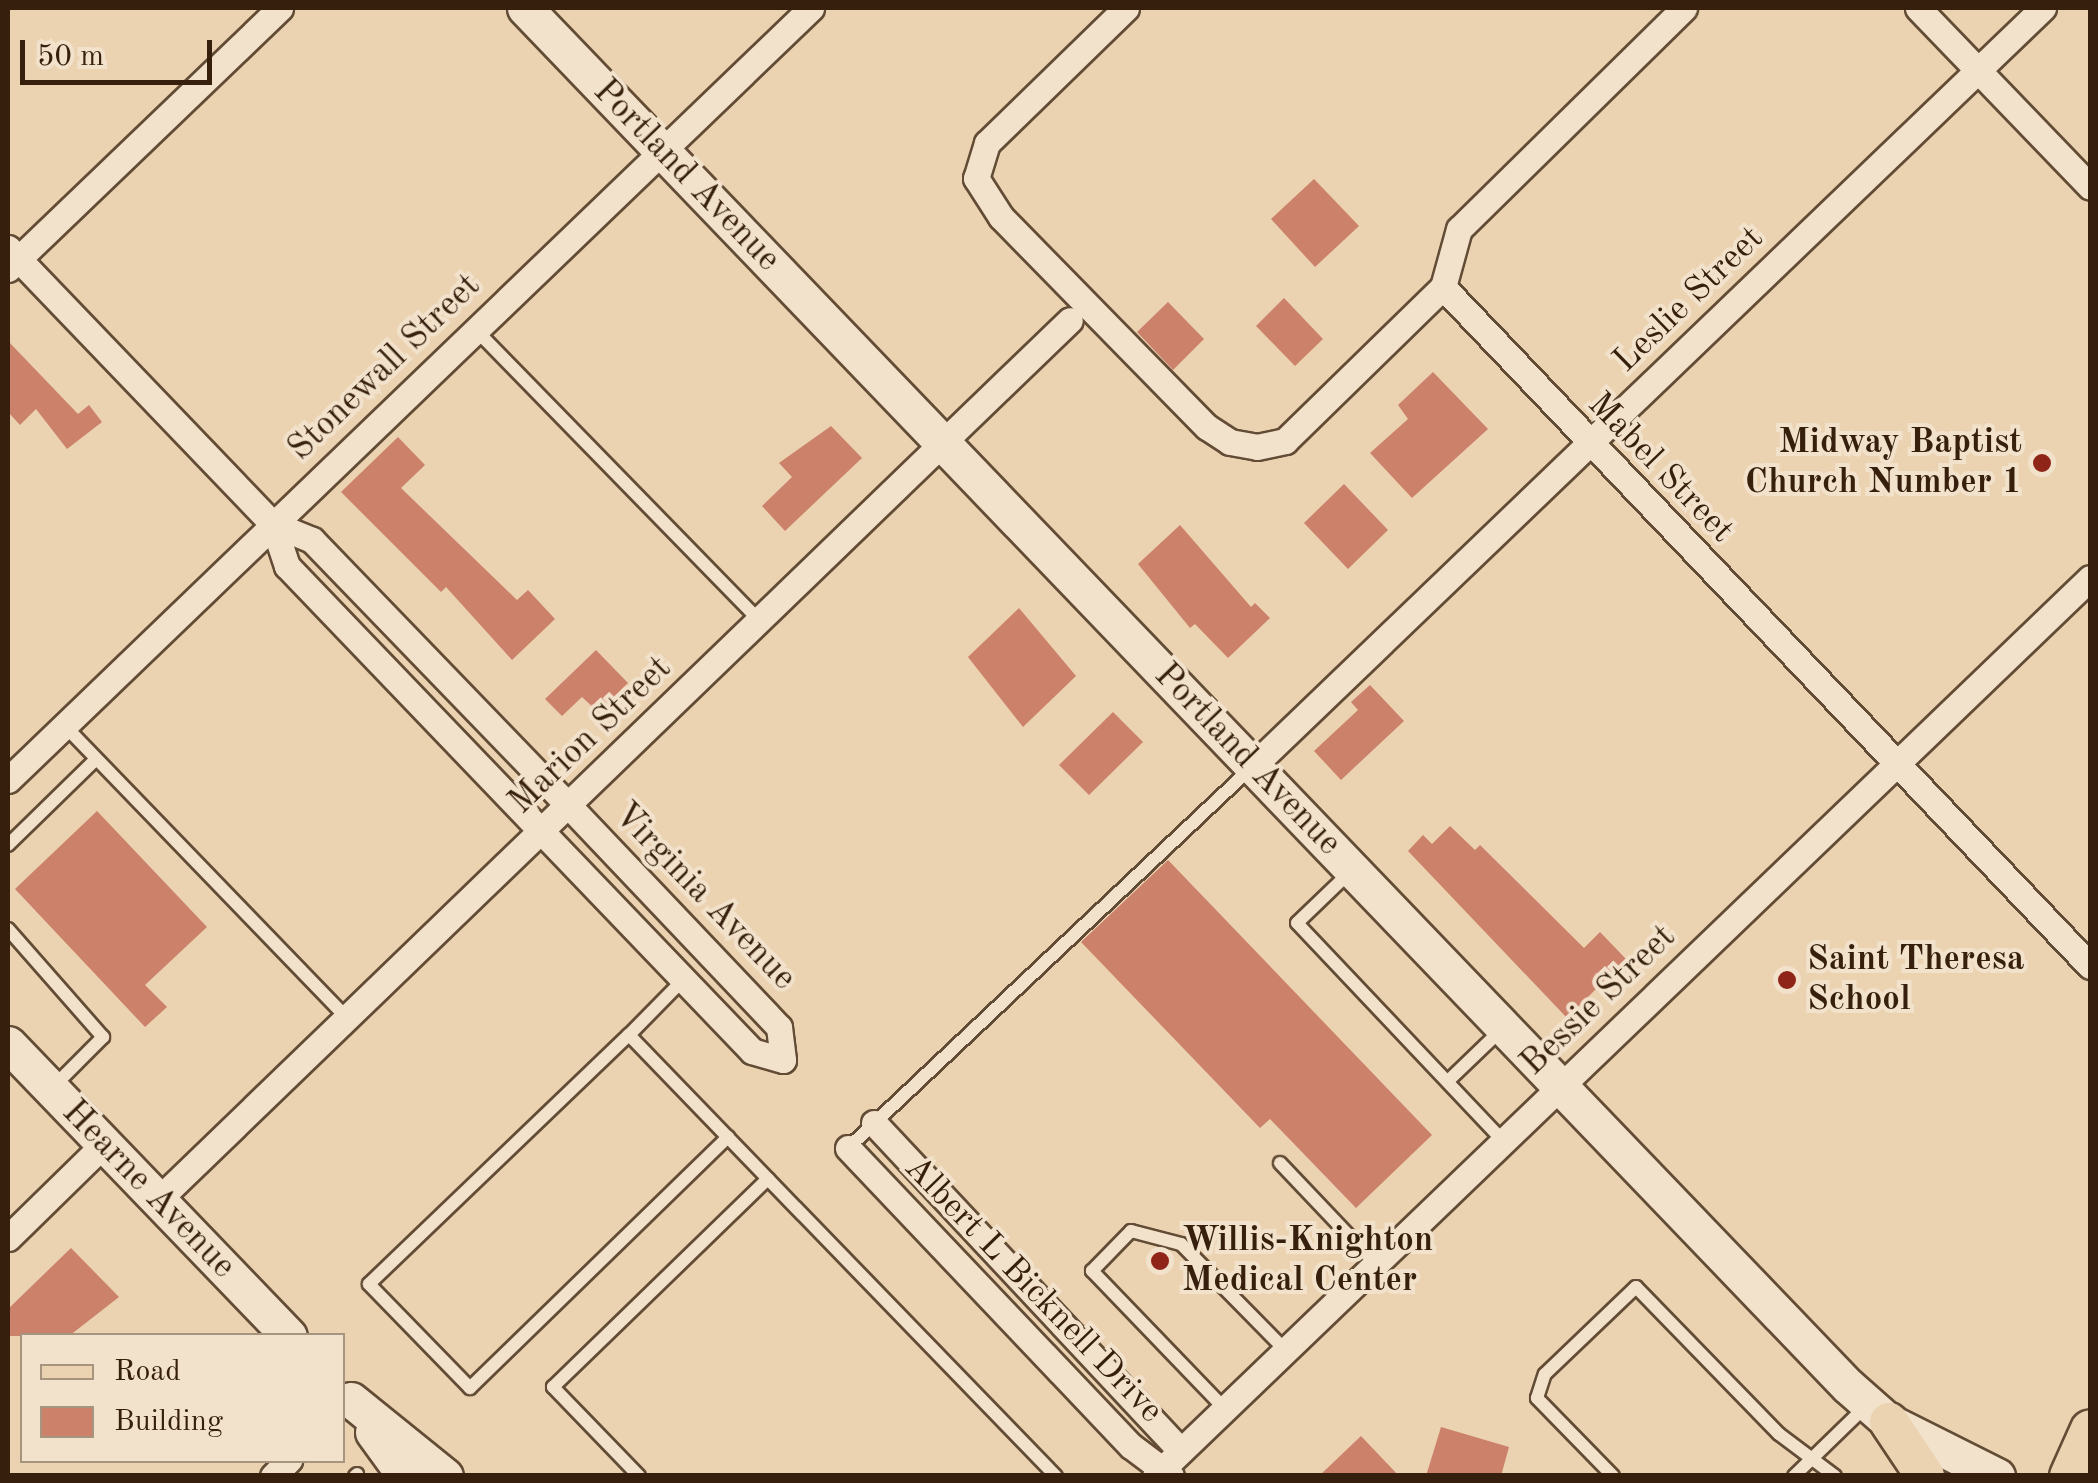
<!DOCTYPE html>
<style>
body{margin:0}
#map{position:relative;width:2098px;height:1483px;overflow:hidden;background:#ebd2b1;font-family:"Old Standard TT",serif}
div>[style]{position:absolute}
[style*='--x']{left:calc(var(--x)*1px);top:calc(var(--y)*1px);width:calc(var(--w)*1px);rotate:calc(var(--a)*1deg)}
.building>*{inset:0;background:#cc816b}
.roads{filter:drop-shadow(2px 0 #634c35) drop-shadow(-2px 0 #634c35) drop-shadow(0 2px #634c35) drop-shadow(0 -2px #634c35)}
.lane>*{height:12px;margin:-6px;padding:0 6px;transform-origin:6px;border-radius:6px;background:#f2e2cc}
.street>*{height:25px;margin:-12.5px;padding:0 12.5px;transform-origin:12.5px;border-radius:12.5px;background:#f2e2cc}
.secondary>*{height:35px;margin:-17.5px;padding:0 17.5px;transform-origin:17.5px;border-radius:17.5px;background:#f2e2cc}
.primary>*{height:38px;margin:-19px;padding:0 19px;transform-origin:19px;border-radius:19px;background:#ebd2b1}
.dots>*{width:28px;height:28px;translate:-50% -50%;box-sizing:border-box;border:5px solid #f2e2cc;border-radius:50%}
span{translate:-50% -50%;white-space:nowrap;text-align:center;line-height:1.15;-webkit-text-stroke:8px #f2e2cc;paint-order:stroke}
.street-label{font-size:35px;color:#361f0c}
.poi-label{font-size:35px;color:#361f0c;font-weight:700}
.right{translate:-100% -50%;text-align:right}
.left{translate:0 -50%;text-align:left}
.frame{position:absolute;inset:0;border:10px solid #361f0c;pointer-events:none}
.legend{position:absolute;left:20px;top:1333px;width:325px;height:130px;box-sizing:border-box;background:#f2e2cc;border:2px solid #a7947f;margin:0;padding:12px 18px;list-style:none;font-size:30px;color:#361f0c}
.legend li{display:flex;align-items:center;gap:20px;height:50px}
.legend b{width:50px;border:2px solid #a7947f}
.scale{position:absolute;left:20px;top:40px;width:192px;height:45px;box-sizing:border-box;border:5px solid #361f0c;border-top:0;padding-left:12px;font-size:30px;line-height:35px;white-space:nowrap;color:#361f0c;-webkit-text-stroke:8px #f2e2cc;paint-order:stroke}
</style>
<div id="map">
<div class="building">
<i style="clip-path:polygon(1314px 179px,1359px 226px,1315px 267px,1271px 219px)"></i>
<i style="clip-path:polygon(1284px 298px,1323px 339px,1295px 366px,1256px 326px)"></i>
<i style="clip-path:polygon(1168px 302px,1204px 339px,1173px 370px,1137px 332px)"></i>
<i style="clip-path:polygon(8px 341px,78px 414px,89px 405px,102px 422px,67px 449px,36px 409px,20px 425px,8px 412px)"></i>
<i style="clip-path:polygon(1433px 372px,1488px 429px,1412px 498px,1370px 453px,1408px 419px,1398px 405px)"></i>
<i style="clip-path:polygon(831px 426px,862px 458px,785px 531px,762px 506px,792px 477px,779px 463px)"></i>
<i style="clip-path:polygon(398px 437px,425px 465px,401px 488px,517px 600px,528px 590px,555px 619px,512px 660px,446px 587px,441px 592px,341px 492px)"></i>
<i style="clip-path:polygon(1344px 484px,1388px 530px,1348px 569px,1304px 523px)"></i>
<i style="clip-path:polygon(1180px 525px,1251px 607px,1255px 603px,1270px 618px,1228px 658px,1195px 624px,1190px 628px,1138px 564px)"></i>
<i style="clip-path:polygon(1019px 608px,1076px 676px,1023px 727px,968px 657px)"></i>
<i style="clip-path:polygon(596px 650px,628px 683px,598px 712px,582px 697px,562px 716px,545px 699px)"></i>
<i style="clip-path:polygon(1370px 685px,1404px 721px,1341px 780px,1314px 751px,1358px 710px,1351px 702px)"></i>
<i style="clip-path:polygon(1113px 712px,1143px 742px,1089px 795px,1059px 765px)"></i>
<i style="clip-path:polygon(97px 811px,207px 927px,145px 985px,167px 1007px,145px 1027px,15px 889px)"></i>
<i style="clip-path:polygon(1450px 826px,1475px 850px,1480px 845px,1584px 948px,1600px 932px,1626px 959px,1567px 1018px,1408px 851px,1423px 835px,1432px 844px)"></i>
<i style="clip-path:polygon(1168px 860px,1432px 1135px,1356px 1208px,1270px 1119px,1260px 1128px,1081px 942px)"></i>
<i style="clip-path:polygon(71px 1248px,119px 1297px,69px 1336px,8px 1336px,8px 1309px)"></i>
<i style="clip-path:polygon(1441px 1427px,1509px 1447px,1501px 1476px,1426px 1476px)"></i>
<i style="clip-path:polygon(1361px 1436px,1399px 1476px,1319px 1476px)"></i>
</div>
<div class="roads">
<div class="lane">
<i style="--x:476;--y:330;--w:407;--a:45.7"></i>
<i style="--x:64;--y:725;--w:407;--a:46"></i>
<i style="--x:8;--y:845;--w:123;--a:-44.3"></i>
<i style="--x:1349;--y:873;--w:72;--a:136.1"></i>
<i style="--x:1297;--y:923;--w:300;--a:46.6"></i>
<i style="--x:8;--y:929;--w:144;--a:48.7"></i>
<i style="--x:103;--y:1037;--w:72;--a:135"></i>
<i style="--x:629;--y:1035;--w:80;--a:-45.5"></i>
<i style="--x:1448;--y:1081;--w:72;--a:-43.9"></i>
<i style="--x:728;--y:1137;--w:360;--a:135.8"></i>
<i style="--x:470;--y:1388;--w:145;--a:-134.2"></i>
<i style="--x:369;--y:1284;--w:360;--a:-43.8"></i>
<i style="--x:629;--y:1035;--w:200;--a:46"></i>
<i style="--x:848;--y:1148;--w:554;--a:-43.32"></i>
<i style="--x:1280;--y:1163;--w:139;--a:46.5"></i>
<i style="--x:1225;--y:1409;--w:192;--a:-133.9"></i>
<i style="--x:1092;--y:1271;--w:56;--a:-45.7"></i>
<i style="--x:1131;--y:1231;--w:52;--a:14.6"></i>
<i style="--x:1181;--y:1244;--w:148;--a:45.5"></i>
<i style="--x:355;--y:1476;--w:3;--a:-45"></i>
<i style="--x:639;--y:1476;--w:124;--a:-134"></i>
<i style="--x:553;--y:1387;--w:299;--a:-44.1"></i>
<i style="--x:768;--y:1179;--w:414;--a:45.9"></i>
<i style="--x:1613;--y:1476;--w:109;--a:-134.3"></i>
<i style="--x:1537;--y:1398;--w:25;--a:-72"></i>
<i style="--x:1545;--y:1374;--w:126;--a:-43.7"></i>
<i style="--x:1636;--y:1287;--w:205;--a:45.8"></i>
<i style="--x:1779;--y:1434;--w:70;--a:36.9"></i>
<i style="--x:1794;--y:1476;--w:103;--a:-44.2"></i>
</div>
<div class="street">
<i style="--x:1126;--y:8;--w:194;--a:135.8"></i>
<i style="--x:987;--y:143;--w:37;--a:107"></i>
<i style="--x:976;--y:178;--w:46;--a:57.3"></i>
<i style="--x:1001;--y:217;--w:294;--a:45.6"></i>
<i style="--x:1207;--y:427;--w:27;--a:33"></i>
<i style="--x:1230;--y:442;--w:27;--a:10"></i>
<i style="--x:1257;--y:447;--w:29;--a:-12"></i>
<i style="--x:1285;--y:441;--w:221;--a:-44.3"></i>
<i style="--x:1684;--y:8;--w:315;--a:135.5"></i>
<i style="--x:1459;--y:229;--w:60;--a:105.4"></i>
<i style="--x:1443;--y:287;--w:938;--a:46.38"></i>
<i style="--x:1918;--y:8;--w:248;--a:46.1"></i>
<i style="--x:8;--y:248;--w:383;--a:46.2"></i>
<i style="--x:273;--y:524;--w:42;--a:22.3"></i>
<i style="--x:312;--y:540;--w:370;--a:46"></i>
<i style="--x:569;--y:806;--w:305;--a:46.5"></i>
<i style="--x:779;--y:1027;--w:33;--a:83"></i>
<i style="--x:783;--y:1060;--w:32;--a:-164"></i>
<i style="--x:752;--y:1051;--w:672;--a:-133.79"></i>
<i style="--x:287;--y:566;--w:44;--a:-108.4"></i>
<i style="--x:8;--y:269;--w:377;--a:-43.8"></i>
<i style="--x:1253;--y:766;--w:1095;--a:-43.82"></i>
<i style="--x:8;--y:780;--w:1114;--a:-43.87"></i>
<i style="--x:874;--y:1123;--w:449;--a:46.9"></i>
<i style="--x:848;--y:1148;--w:411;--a:46.5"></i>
<i style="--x:1131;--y:1446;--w:50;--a:36.9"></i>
<i style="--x:158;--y:1200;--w:1267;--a:-43.98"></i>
<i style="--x:8;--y:1238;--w:134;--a:-44.4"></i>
<i style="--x:273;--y:1476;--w:23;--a:-45"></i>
<i style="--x:1155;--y:1476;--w:1296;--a:-43.84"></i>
</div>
<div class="secondary">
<i style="--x:525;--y:8;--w:1910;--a:46.17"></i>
<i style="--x:1848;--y:1386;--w:55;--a:41.3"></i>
<i style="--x:1889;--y:1422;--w:121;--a:26.6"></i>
<i style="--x:8;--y:1044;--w:405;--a:46.1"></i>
<i style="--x:351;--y:1400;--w:121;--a:39"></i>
<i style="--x:373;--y:1432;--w:54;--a:54"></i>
</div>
<div class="primary">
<i style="--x:1889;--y:1422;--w:65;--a:56.3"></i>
<i style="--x:2069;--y:1476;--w:51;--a:-65.9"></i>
</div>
</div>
<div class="dots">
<i style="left:2042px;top:463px;background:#8f2418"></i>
<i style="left:1787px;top:980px;background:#8f2418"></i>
<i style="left:1160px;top:1261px;background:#8f2418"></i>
</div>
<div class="street-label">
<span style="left:686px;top:176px;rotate:46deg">Portland Avenue</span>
<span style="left:1689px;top:300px;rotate:-44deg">Leslie Street</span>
<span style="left:385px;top:368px;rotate:-44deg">Stonewall Street</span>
<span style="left:1660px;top:468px;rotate:46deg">Mabel Street</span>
<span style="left:591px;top:736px;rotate:-44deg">Marion Street</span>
<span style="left:1247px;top:760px;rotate:46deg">Portland Avenue</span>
<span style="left:704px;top:897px;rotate:46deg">Virginia Avenue</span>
<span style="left:1599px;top:1001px;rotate:-44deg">Bessie Street</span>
<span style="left:148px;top:1190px;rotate:46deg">Hearne Avenue</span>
<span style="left:1033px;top:1290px;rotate:46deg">Albert L Bicknell Drive</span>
</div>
<div class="poi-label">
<span class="right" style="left:2022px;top:463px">Midway Baptist<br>Church Number 1</span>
<span class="left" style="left:1807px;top:980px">Saint Theresa<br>School</span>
<span class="left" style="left:1182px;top:1261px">Willis-Knighton<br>Medical Center</span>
</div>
<div class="frame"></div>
<ul class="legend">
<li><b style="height:12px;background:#ebd2b1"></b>Road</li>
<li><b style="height:28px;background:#cc816b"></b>Building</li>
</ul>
<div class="scale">50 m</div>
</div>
